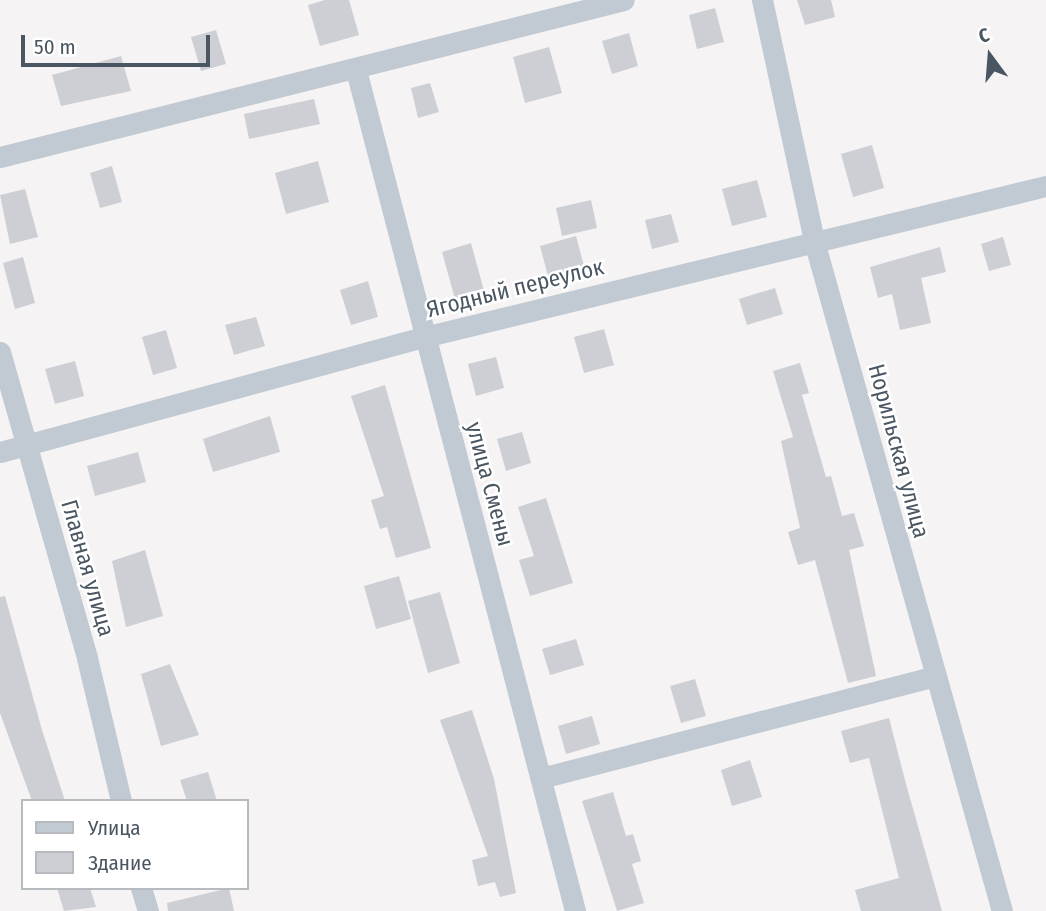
<!DOCTYPE html>
<meta charset="utf-8">
<style>
body{margin:0}
#map{position:relative;width:1046px;height:911px;overflow:hidden;background:#f5f3f3;font-family:"Fira Sans Condensed",sans-serif}
div>[style]{position:absolute}
[style*='--x']{left:calc(var(--x)*1px);top:calc(var(--y)*1px);width:calc(var(--w)*1px);rotate:calc(var(--a)*1deg)}
.building>*{inset:0;background:#cdcfd5}
.street>*{height:21px;margin:-10.5px;padding:0 10.5px;transform-origin:10.5px;border-radius:10.5px;background:#c1cad2}
span{translate:-50% -50%;white-space:nowrap;text-align:center;line-height:1.15;-webkit-text-stroke:5px #fff;paint-order:stroke}
.street-label{font-size:23px;color:#4a5661}
.legend{position:absolute;left:21px;top:799px;width:228px;height:91px;box-sizing:border-box;background:#fff;border:2px solid #b7bbc0;margin:0;padding:9px 12px;list-style:none;font-size:21px;color:#4a5661}
.legend li{display:flex;align-items:center;gap:14px;height:35px}
.legend b{width:35px;border:2px solid #b7bbc0}
.north{position:absolute;left:955px;top:21px;width:70px;height:70px;-webkit-text-stroke:5px #fff;paint-order:stroke;rotate:344deg;font-size:19px;font-weight:700;line-height:28px;text-align:center;color:#4a5661}
.north::after{content:'';display:block;margin:auto;width:24px;height:32px;background:#4a5661;clip-path:polygon(50% 0,100% 100%,50% 72%,0 100%)}
.scale{position:absolute;left:21px;top:35px;width:189px;height:32px;box-sizing:border-box;border:4px solid #4a5661;border-top:0;padding-left:9px;font-size:21px;line-height:24px;white-space:nowrap;color:#4a5661;-webkit-text-stroke:5px #fff;paint-order:stroke}
</style>
<div id="map">
<div class="building">
<i style="clip-path:polygon(325px 0,349px 0,359px 35px,320px 46px,308px 5px)"></i>
<i style="clip-path:polygon(797px 0,831px 0,835px 17px,805px 25px)"></i>
<i style="clip-path:polygon(715px 8px,724px 42px,697px 49px,689px 15px)"></i>
<i style="clip-path:polygon(216px 30px,226px 64px,201px 71px,191px 37px)"></i>
<i style="clip-path:polygon(629px 33px,638px 66px,612px 74px,602px 41px)"></i>
<i style="clip-path:polygon(549px 47px,562px 93px,525px 103px,513px 57px)"></i>
<i style="clip-path:polygon(121px 56px,131px 91px,61px 106px,52px 75px)"></i>
<i style="clip-path:polygon(430px 83px,439px 112px,418px 118px,411px 88px)"></i>
<i style="clip-path:polygon(314px 99px,320px 124px,249px 139px,244px 114px)"></i>
<i style="clip-path:polygon(872px 145px,884px 188px,853px 197px,841px 154px)"></i>
<i style="clip-path:polygon(318px 161px,329px 202px,286px 214px,275px 173px)"></i>
<i style="clip-path:polygon(112px 166px,122px 202px,100px 208px,90px 173px)"></i>
<i style="clip-path:polygon(757px 180px,767px 217px,732px 226px,722px 189px)"></i>
<i style="clip-path:polygon(25px 189px,38px 237px,10px 244px,0 195px)"></i>
<i style="clip-path:polygon(591px 200px,597px 228px,562px 236px,556px 208px)"></i>
<i style="clip-path:polygon(671px 214px,679px 242px,652px 249px,645px 220px)"></i>
<i style="clip-path:polygon(576px 236px,584px 266px,548px 276px,540px 246px)"></i>
<i style="clip-path:polygon(1003px 237px,1011px 265px,989px 271px,981px 244px)"></i>
<i style="clip-path:polygon(471px 243px,484px 291px,455px 299px,442px 252px)"></i>
<i style="clip-path:polygon(940px 247px,946px 272px,921px 278px,931px 323px,900px 330px,892px 294px,878px 298px,870px 267px)"></i>
<i style="clip-path:polygon(23px 257px,35px 303px,15px 309px,3px 263px)"></i>
<i style="clip-path:polygon(368px 281px,378px 317px,351px 325px,340px 290px)"></i>
<i style="clip-path:polygon(775px 288px,783px 314px,747px 325px,739px 299px)"></i>
<i style="clip-path:polygon(256px 317px,265px 346px,234px 355px,225px 325px)"></i>
<i style="clip-path:polygon(604px 329px,614px 365px,584px 373px,574px 337px)"></i>
<i style="clip-path:polygon(166px 330px,177px 368px,153px 375px,142px 337px)"></i>
<i style="clip-path:polygon(496px 357px,504px 388px,476px 396px,468px 364px)"></i>
<i style="clip-path:polygon(75px 361px,84px 396px,55px 404px,45px 369px)"></i>
<i style="clip-path:polygon(800px 363px,809px 393px,802px 395px,826px 477px,831px 476px,842px 516px,854px 513px,864px 546px,849px 550px,876px 676px,848px 683px,815px 560px,798px 565px,788px 532px,800px 528px,781px 441px,793px 437px,773px 371px)"></i>
<i style="clip-path:polygon(385px 385px,431px 548px,396px 558px,387px 527px,380px 529px,371px 500px,384px 496px,351px 396px)"></i>
<i style="clip-path:polygon(270px 416px,280px 452px,213px 472px,203px 439px)"></i>
<i style="clip-path:polygon(522px 432px,531px 463px,506px 471px,497px 439px)"></i>
<i style="clip-path:polygon(138px 452px,146px 482px,95px 496px,87px 466px)"></i>
<i style="clip-path:polygon(546px 498px,573px 583px,530px 596px,519px 560px,534px 556px,518px 507px)"></i>
<i style="clip-path:polygon(145px 550px,163px 616px,126px 627px,112px 561px)"></i>
<i style="clip-path:polygon(399px 576px,411px 619px,376px 629px,364px 586px)"></i>
<i style="clip-path:polygon(440px 592px,460px 663px,428px 673px,408px 601px)"></i>
<i style="clip-path:polygon(5px 596px,42px 730px,65px 801px,32px 801px,0 713px,0 597px)"></i>
<i style="clip-path:polygon(576px 639px,584px 665px,550px 675px,542px 649px)"></i>
<i style="clip-path:polygon(170px 664px,199px 735px,161px 746px,141px 674px)"></i>
<i style="clip-path:polygon(695px 679px,706px 716px,681px 723px,670px 686px)"></i>
<i style="clip-path:polygon(472px 710px,494px 779px,516px 893px,500px 897px,495px 882px,478px 886px,472px 860px,488px 856px,440px 720px)"></i>
<i style="clip-path:polygon(592px 716px,600px 744px,566px 754px,558px 726px)"></i>
<i style="clip-path:polygon(889px 718px,906px 784px,942px 911px,861px 911px,855px 890px,899px 878px,869px 758px,850px 763px,841px 731px)"></i>
<i style="clip-path:polygon(750px 760px,762px 797px,732px 806px,721px 770px)"></i>
<i style="clip-path:polygon(208px 772px,217px 801px,187px 801px,180px 780px)"></i>
<i style="clip-path:polygon(613px 792px,626px 836px,633px 834px,641px 861px,632px 864px,644px 903px,617px 911px,582px 801px)"></i>
<i style="clip-path:polygon(57px 888px,90px 888px,96px 907px,64px 911px)"></i>
<i style="clip-path:polygon(229px 888px,234px 911px,168px 911px,167px 903px)"></i>
</div>
<div class="street">
<i style="--x:762;--y:0;--w:247;--a:77.8"></i>
<i style="--x:814;--y:241;--w:696;--a:74.33"></i>
<i style="--x:356;--y:70;--w:869;--a:75.4"></i>
<i style="--x:0;--y:157;--w:643;--a:-14.12"></i>
<i style="--x:0;--y:352;--w:318;--a:74.1"></i>
<i style="--x:87;--y:658;--w:147;--a:76.6"></i>
<i style="--x:0;--y:452;--w:439;--a:-15.2"></i>
<i style="--x:424;--y:337;--w:640;--a:-13.65"></i>
<i style="--x:541;--y:778;--w:406;--a:-14.5"></i>
<i style="--x:141;--y:888;--w:24;--a:73"></i>
</div>
<div class="street-label">
<span style="left:515px;top:288px;rotate:-14deg">Ягодный переулок</span>
<span style="left:899px;top:451px;rotate:75deg">Норильская улица</span>
<span style="left:490px;top:484px;rotate:75deg">улица Смены</span>
<span style="left:88px;top:568px;rotate:74deg">Главная улица</span>
</div>
<ul class="legend">
<li><b style="height:9px;background:#c1cad2"></b>Улица</li>
<li><b style="height:19px;background:#cdcfd5"></b>Здание</li>
</ul>
<div class="north">С</div>
<div class="scale">50 m</div>
</div>
